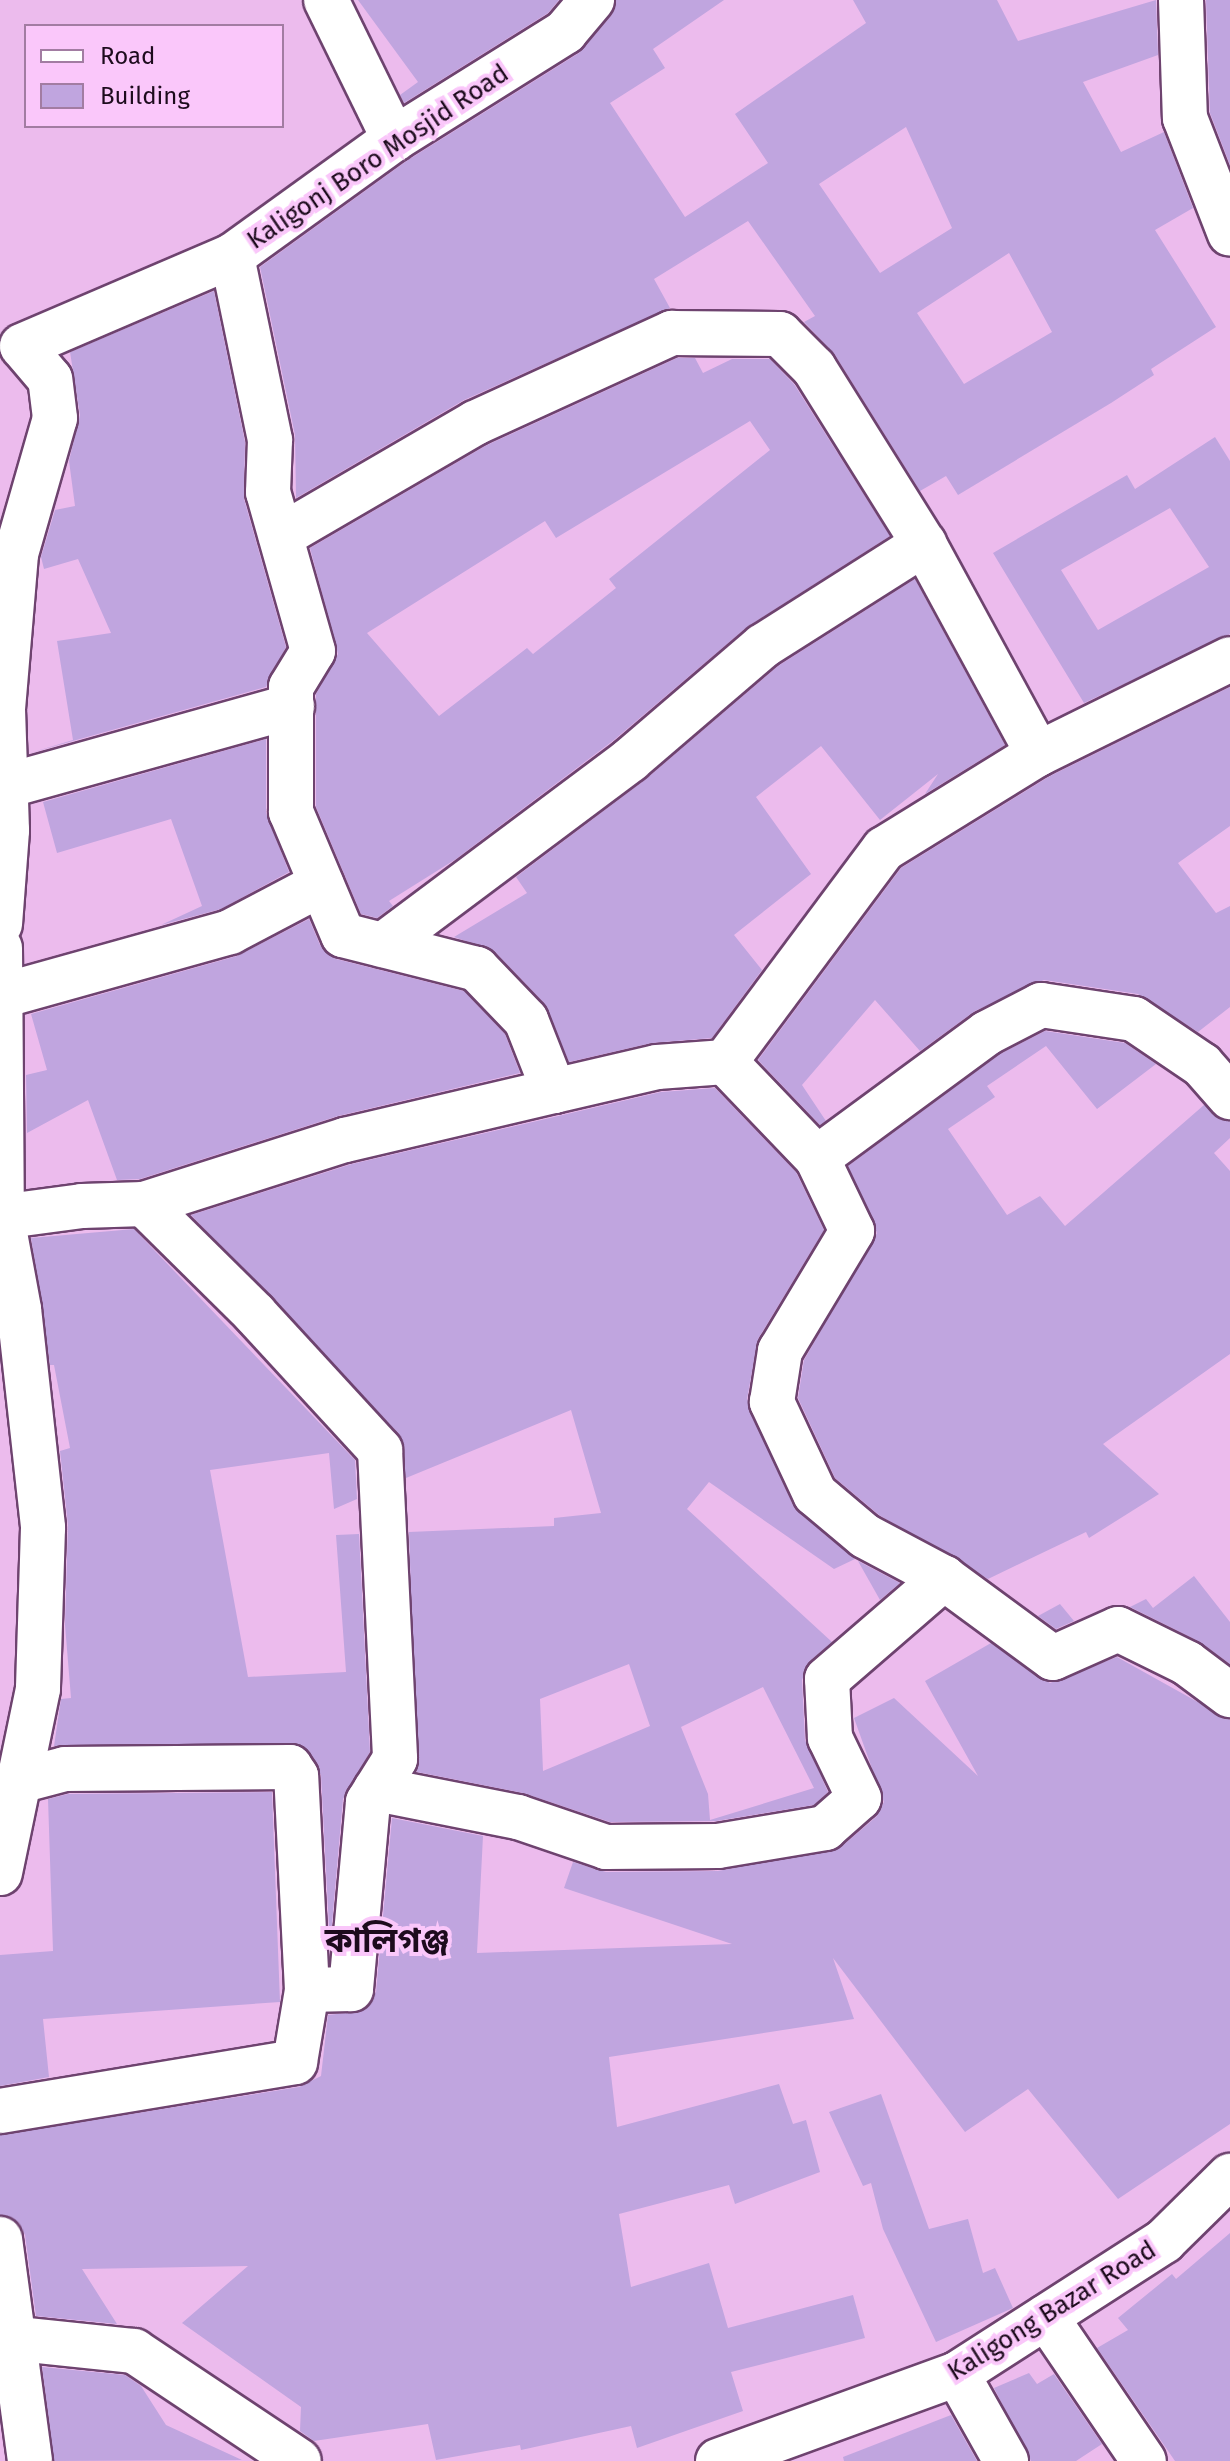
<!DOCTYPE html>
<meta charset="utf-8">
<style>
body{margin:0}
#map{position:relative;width:1230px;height:2461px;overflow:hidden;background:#ecbbed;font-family:"Fira Sans","Noto Sans Bengali",sans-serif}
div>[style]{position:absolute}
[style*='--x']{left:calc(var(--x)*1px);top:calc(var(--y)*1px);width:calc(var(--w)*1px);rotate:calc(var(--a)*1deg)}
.building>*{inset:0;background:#c0a5df}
.roads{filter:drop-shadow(2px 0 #6e436f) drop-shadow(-2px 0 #6e436f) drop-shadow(0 2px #6e436f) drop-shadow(0 -2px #6e436f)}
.minor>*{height:44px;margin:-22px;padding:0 22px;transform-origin:22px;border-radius:22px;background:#fff}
span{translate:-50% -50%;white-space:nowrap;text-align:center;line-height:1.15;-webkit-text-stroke:8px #fac7fa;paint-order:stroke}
.street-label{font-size:26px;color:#1d0b1d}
.district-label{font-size:34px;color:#1d0b1d;font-weight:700}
.legend{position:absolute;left:24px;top:24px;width:260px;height:104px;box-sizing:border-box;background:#fac7fa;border:2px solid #a27ca2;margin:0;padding:10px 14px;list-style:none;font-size:24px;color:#1d0b1d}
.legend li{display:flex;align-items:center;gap:16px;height:40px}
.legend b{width:40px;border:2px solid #a27ca2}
</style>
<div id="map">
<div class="building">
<i style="clip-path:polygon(358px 0,559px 0,548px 13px,404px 103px,400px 95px,418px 82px)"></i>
<i style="clip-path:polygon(evenodd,616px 0,724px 0,653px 49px,665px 68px,610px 103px,685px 217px,768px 163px,735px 114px,866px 23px,853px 0,997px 0,1018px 41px,1156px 0,1158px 55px,1083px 82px,1121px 152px,1164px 132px,1193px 208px,1155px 230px,1216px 327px,1151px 369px,1154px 375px,1111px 403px,958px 495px,946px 476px,920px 491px,835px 355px,804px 322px,815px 316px,748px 221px,654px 279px,670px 308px,464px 400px,296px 498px,295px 435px,260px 267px,408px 160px,579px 53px,611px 16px,616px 0,906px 127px,952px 228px,880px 273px,819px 184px,906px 127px,616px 0,1009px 253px,1052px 332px,964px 384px,917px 313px,1009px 253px)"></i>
<i style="clip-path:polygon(1206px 0,1230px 0,1230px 165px,1210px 113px)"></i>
<i style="clip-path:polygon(214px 291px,245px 442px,244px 499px,286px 647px,266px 687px,30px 753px,73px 740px,57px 641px,111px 633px,78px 559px,44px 569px,41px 557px,55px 510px,75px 506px,69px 461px,80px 415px,70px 352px)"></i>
<i style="clip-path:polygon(evenodd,677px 358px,695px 358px,703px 373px,732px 359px,770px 359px,794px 384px,890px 536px,747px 627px,614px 740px,456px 859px,389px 901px,393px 906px,377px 918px,361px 914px,316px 807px,316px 694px,338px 654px,310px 548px,487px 445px,677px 358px,750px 421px,770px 450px,609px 579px,616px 588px,533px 654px,527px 648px,439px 716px,367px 633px,545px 521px,556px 538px,750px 421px)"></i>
<i style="clip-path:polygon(evenodd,1215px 437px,1230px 461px,1230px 634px,1084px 703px,993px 553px,1127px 475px,1135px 489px,1215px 437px,1170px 508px,1209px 567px,1098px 630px,1061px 570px,1170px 508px)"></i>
<i style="clip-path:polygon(915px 579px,1005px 745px,925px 794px,938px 774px,880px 820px,821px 746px,756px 797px,811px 874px,734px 935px,762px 970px,712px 1038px,652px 1043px,569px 1062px,544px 1003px,494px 951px,454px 937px,527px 893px,516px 877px,646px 779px,778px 666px)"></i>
<i style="clip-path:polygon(1230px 687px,1230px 826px,1178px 863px,1216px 913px,1230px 906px,1230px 1007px,1198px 1032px,1138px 994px,1044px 980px,975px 1011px,920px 1051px,875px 1000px,802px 1085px,826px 1121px,820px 1125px,758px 1060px,901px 868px,1050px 776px)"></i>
<i style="clip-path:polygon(266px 739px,266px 813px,289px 872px,221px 909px,161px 925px,202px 906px,171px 819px,57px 853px,43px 802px)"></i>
<i style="clip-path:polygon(309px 919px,320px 945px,336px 959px,464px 991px,505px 1034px,520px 1073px,338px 1116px,140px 1179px,117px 1180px,88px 1100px,27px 1133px,26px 1075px,47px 1070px,31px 1014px,237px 956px)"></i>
<i style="clip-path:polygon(1045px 1031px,1125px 1043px,1156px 1064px,1097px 1109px,1046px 1046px,987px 1086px,995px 1097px,948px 1129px,1007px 1215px,1040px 1196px,1065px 1226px,1204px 1105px,1230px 1121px,1230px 1138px,1214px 1153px,1230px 1171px,1230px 1354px,1103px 1444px,1159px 1494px,1089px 1538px,1086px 1532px,988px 1579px,879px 1515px,835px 1478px,798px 1398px,804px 1360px,877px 1233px,848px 1166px,1000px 1054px)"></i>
<i style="clip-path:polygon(evenodd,715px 1088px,796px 1172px,824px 1230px,758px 1339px,747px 1399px,793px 1505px,855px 1559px,834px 1569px,709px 1482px,687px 1509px,832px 1642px,810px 1661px,802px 1680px,805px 1740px,828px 1792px,814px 1805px,716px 1821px,610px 1822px,523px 1793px,417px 1772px,409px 1532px,554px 1526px,554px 1518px,601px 1513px,571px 1410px,406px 1478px,398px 1433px,191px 1215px,352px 1164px,661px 1092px,715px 1088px,629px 1664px,650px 1726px,543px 1771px,540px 1699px,629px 1664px,715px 1088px,763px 1687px,814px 1788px,710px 1820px,708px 1794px,681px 1727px,763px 1687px)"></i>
<i style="clip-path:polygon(134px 1229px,355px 1460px,357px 1499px,334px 1509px,329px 1453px,210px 1470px,248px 1677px,346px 1672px,336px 1535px,359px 1534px,370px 1752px,343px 1799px,330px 1946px,321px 1775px,302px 1745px,54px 1746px,61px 1699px,71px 1698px,65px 1625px,68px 1525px,60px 1451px,70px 1448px,54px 1365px,50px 1365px,31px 1238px)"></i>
<i style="clip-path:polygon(858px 1561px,900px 1583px,880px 1600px)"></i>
<i style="clip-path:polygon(1194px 1576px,1230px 1622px,1230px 1664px,1198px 1641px,1130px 1607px,1146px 1599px,1153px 1608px)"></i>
<i style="clip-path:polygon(1060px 1604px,1074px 1621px,1056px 1629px,1038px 1616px)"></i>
<i style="clip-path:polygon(991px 1643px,1050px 1683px,1117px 1657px,1230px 1720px,1230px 2124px,1118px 2199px,1028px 2089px,965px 2132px,833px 1958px,854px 2019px,609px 2057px,617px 2127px,779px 2084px,793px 2124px,806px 2120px,820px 2172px,735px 2204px,729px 2185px,619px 2214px,631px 2287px,709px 2263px,728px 2328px,853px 2295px,865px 2338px,731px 2372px,743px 2411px,637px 2448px,631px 2426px,521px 2450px,520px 2445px,436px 2460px,428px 2424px,314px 2441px,300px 2431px,301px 2407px,182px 2323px,248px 2266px,82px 2269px,117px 2324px,36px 2316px,25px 2235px,19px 2223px,0 2215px,0 2135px,299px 2087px,321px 2076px,328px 2015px,362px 2011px,376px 1992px,392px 1818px,483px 1836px,477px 1953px,732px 1944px,564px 1888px,573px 1862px,606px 1872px,718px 1871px,841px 1847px,876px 1817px,884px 1802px,854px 1718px,894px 1698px,978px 1776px,925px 1681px)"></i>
<i style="clip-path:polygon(272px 1792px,280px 2002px,43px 2019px,49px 2077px,0 2086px,0 1955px,53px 1951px,48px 1799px,68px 1794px)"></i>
<i style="clip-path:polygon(881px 2094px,929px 2229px,968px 2219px,983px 2273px,995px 2268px,1013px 2308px,936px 2342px,883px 2229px,871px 2183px,863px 2186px,829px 2112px)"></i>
<i style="clip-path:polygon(1230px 2233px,1230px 2461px,1175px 2461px,1097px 2348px,1128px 2330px,1118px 2318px,1172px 2274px,1176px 2279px)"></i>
<i style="clip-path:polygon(42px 2367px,125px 2375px,141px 2386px,166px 2425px,242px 2460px,54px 2461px)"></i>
<i style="clip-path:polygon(1029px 2373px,1037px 2384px,1054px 2374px,1102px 2444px,1076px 2461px,1031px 2461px,994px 2388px)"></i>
<i style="clip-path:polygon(951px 2415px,977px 2461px,844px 2461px,843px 2457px)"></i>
</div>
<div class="roads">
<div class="minor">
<i style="--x:326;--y:0;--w:155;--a:63.9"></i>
<i style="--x:1181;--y:0;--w:118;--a:88.1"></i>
<i style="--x:1185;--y:118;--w:124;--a:68.8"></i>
<i style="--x:281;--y:536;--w:225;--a:-30.2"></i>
<i style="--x:475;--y:423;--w:217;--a:-24.6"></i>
<i style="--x:672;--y:333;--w:108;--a:0.5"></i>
<i style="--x:780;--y:334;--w:48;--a:45"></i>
<i style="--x:814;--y:368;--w:208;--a:58"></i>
<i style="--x:924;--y:544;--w:239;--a:61.5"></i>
<i style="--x:6;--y:786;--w:297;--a:-15.6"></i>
<i style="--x:0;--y:924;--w:94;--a:-85.7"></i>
<i style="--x:7;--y:830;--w:121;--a:-91.9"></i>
<i style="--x:3;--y:709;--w:156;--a:-85.2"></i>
<i style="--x:16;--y:554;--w:141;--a:-74"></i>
<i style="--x:55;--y:418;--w:39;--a:-97"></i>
<i style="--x:50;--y:379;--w:43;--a:-130.3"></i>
<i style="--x:22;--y:346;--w:228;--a:-23.2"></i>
<i style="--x:232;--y:256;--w:200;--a:-35.8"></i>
<i style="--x:394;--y:139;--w:202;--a:-32"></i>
<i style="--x:565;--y:32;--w:42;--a:-49.8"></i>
<i style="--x:383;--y:945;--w:309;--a:-36.8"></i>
<i style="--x:630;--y:760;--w:175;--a:-40.6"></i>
<i style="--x:763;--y:646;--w:191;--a:-32.4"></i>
<i style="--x:0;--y:948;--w:269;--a:89.6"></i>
<i style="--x:2;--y:1217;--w:94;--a:79.5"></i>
<i style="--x:19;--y:1309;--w:220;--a:83.7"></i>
<i style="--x:43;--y:1528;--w:161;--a:91.8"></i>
<i style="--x:38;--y:1689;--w:188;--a:101.7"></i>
<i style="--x:1;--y:996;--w:238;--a:-15.6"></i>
<i style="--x:230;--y:932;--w:103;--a:-27.8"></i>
<i style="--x:725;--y:1062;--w:266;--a:-53.3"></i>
<i style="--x:884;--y:849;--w:181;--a:-31.7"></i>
<i style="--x:1038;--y:754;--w:214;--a:-26.3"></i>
<i style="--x:817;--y:1158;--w:211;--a:-36.3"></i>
<i style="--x:987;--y:1033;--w:61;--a:-27.4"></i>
<i style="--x:1041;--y:1005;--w:94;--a:8.6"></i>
<i style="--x:1134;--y:1019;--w:82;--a:34.1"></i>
<i style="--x:1202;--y:1065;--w:43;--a:48.8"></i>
<i style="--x:144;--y:1204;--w:156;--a:44.7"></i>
<i style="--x:255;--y:1314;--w:185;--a:47.4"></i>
<i style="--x:380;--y:1450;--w:309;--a:87.2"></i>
<i style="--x:395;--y:1759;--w:51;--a:122.1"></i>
<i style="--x:368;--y:1802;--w:188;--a:95.2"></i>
<i style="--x:351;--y:1989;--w:44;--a:178.7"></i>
<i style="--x:0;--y:1217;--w:83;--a:-7.6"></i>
<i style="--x:82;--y:1206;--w:62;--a:-1.8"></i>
<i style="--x:144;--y:1204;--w:211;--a:-17.7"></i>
<i style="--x:345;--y:1140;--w:215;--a:-13.2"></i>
<i style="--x:554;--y:1091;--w:76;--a:-111.5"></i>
<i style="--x:526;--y:1020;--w:71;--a:-133.9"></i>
<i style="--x:477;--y:969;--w:138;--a:-165.8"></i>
<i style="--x:343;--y:935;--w:134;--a:-112.9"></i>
<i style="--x:291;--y:812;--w:125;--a:-90"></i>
<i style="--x:291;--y:687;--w:42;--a:-58.6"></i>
<i style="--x:313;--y:651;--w:165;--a:-105.8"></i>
<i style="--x:268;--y:492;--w:52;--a:-87.8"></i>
<i style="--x:270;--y:440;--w:188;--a:-101.7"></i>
<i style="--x:944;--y:1578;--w:135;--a:36.3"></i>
<i style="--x:1053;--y:1658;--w:71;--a:-24"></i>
<i style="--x:1118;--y:1629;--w:77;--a:26.2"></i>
<i style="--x:1187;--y:1663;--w:54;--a:36.7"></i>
<i style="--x:376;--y:1789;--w:145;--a:11.2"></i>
<i style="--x:518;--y:1817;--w:93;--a:18.8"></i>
<i style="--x:606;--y:1847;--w:112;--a:-0.5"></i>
<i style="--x:718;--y:1846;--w:109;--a:-9.5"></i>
<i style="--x:825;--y:1828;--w:45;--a:-41.4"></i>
<i style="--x:859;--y:1798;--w:67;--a:-115.8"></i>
<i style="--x:830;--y:1738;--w:59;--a:-92.9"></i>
<i style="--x:827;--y:1679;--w:155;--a:-40.8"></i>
<i style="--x:944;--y:1578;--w:89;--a:-152"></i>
<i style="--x:865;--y:1536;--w:65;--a:-140"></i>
<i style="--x:815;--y:1494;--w:102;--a:-115.1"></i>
<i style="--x:772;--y:1402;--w:52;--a:-81.1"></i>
<i style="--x:780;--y:1351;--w:140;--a:-59"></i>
<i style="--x:852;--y:1231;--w:81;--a:-115.6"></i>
<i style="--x:817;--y:1158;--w:133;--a:-133.8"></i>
<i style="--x:725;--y:1062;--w:68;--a:175.8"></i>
<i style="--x:657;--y:1067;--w:106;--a:166.9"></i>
<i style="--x:0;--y:2111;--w:299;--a:-9.4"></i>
<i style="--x:295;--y:2062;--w:73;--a:-80.5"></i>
<i style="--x:307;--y:1990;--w:214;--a:-92.9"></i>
<i style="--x:296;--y:1776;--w:11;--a:-124"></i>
<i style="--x:290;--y:1767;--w:225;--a:179.5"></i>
<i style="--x:65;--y:1769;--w:48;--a:165.4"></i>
<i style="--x:0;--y:2239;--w:224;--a:82.3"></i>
<i style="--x:1046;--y:2317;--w:174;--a:55.8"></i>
<i style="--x:0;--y:2337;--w:135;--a:6"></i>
<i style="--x:134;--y:2351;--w:198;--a:33.7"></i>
<i style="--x:957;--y:2374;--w:100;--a:60.6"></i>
<i style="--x:718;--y:2461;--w:254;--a:-20"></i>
<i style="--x:957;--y:2374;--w:246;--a:-32.7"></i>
<i style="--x:1164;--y:2241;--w:93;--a:-44.6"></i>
</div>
</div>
<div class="street-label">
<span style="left:378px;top:157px;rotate:-34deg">Kaligonj Boro Mosjid Road</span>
<span style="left:1052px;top:2311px;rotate:-32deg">Kaligong Bazar Road</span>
</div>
<div class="district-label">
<span style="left:387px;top:1941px">কালিগঞ্জ</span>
</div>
<ul class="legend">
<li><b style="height:10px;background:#fff"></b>Road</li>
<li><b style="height:22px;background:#c0a5df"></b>Building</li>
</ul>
</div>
